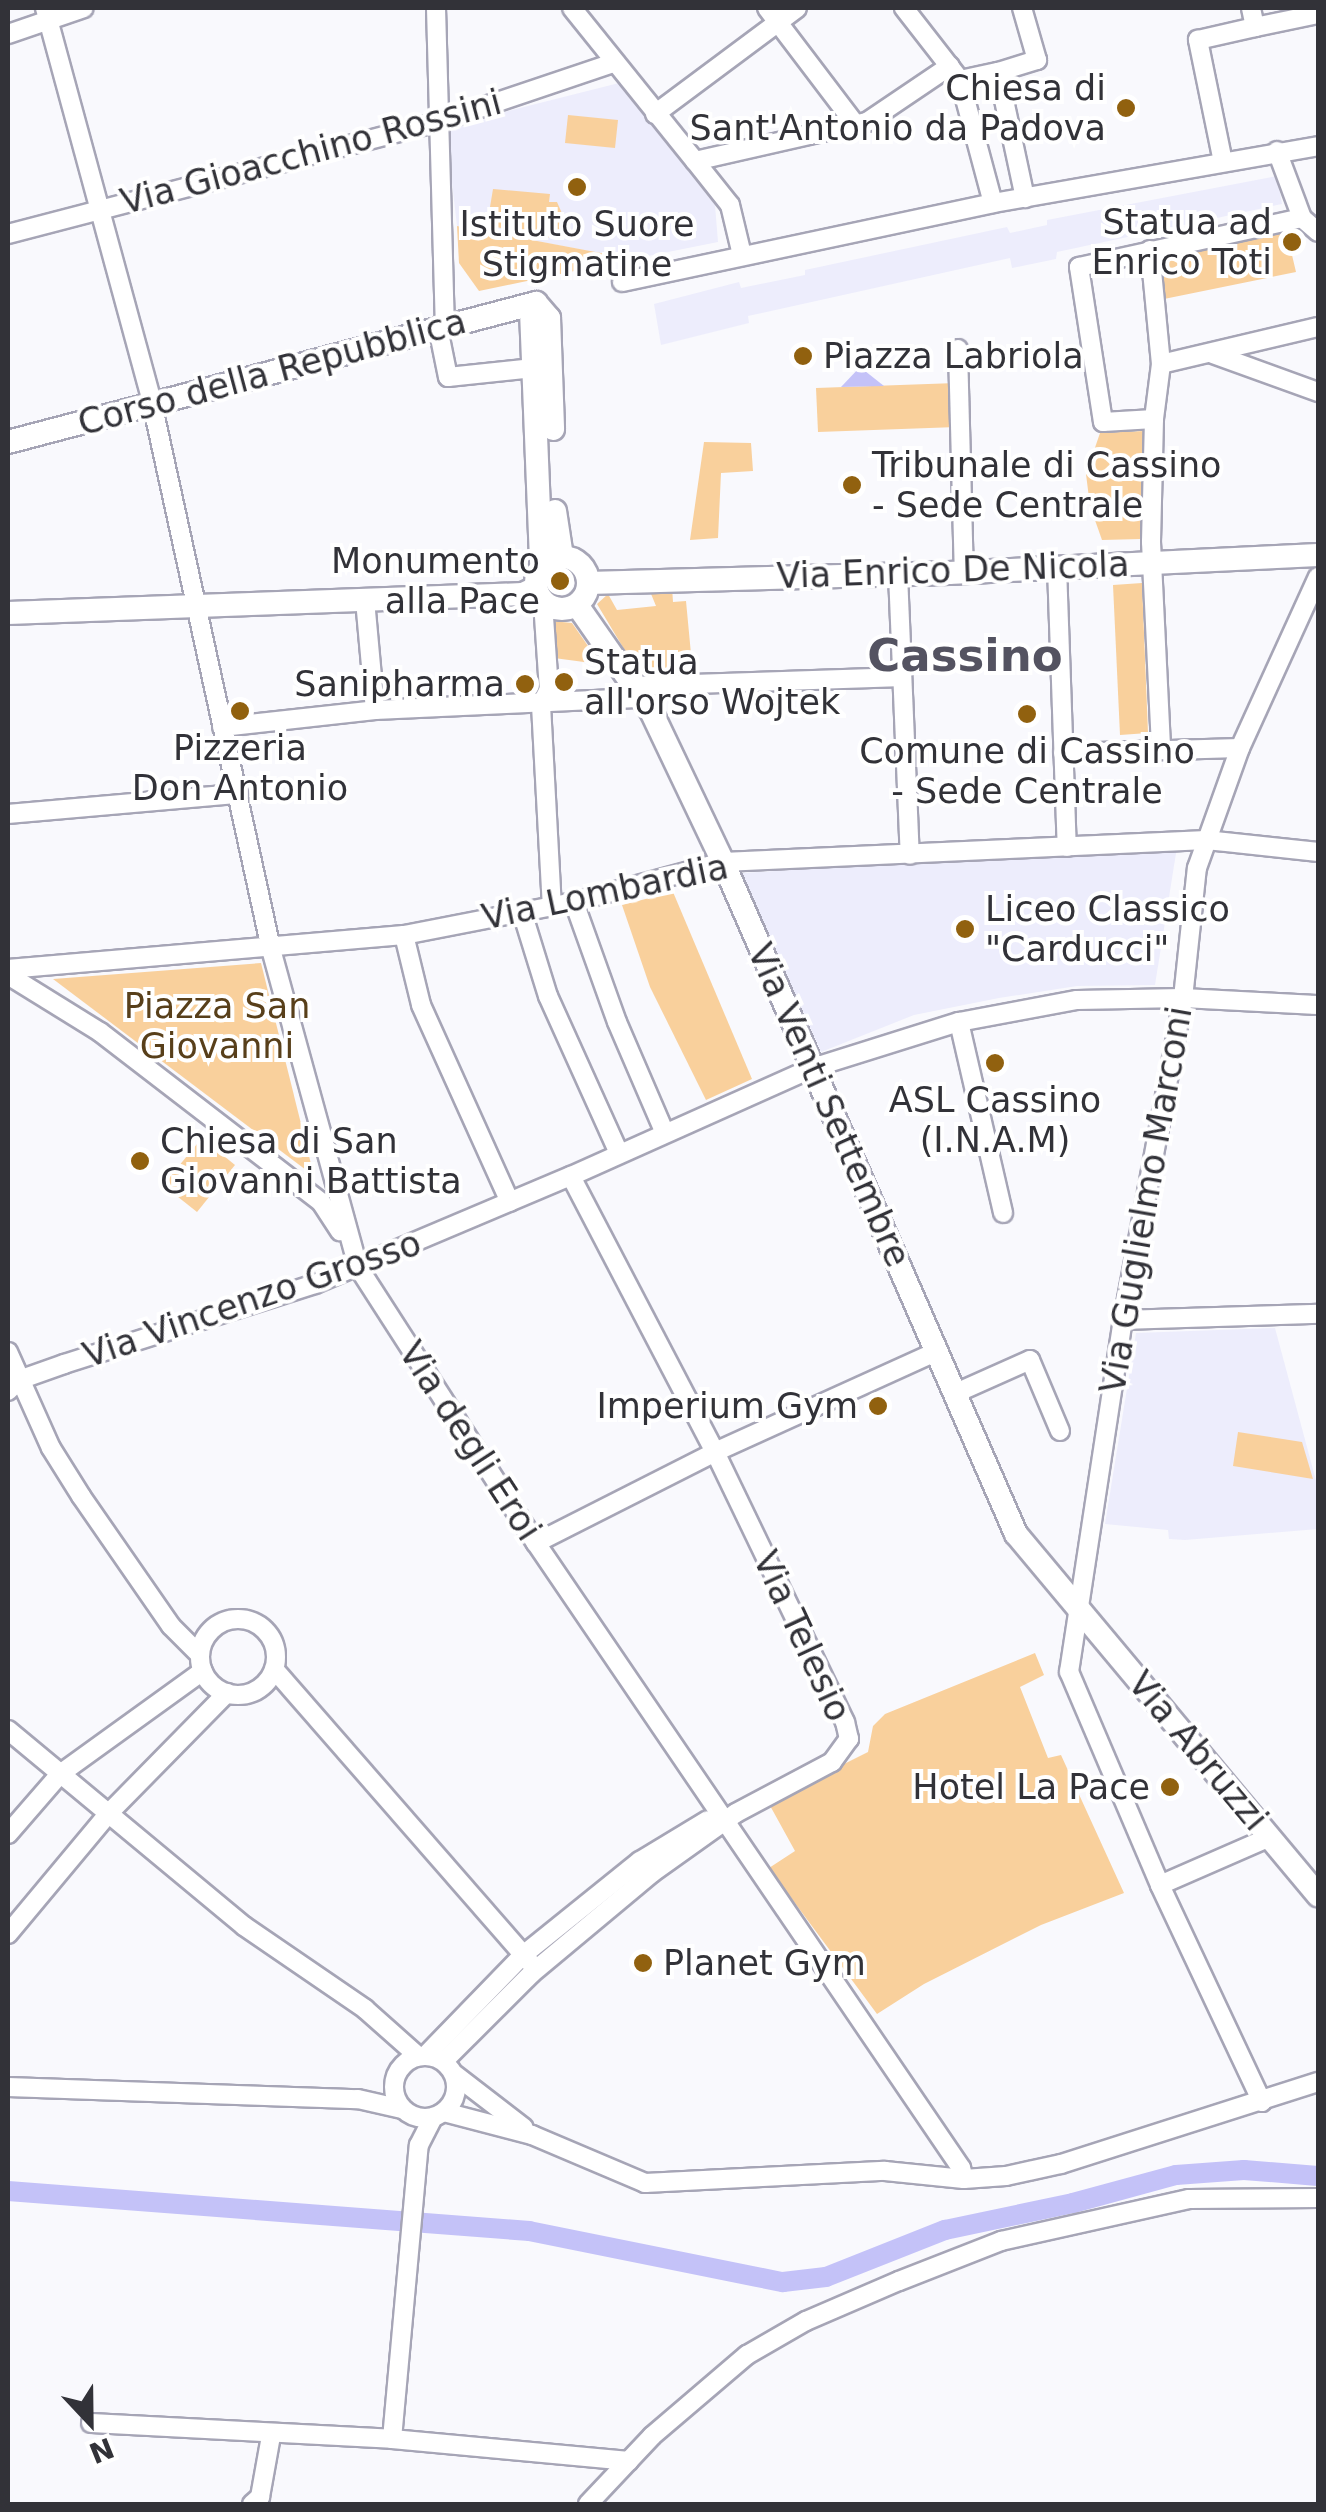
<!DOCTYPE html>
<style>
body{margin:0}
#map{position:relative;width:1326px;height:2512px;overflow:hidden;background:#f9f9fd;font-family:"DejaVu Sans",sans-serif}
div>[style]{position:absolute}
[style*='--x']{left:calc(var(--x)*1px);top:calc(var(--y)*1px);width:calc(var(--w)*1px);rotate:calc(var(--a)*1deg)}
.built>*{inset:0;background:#ededfc}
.green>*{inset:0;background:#f9d09c}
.water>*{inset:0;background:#c4c2f8}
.stream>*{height:5px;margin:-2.5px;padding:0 2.5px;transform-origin:2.5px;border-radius:2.5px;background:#c4c2f8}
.canal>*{height:20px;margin:-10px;padding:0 10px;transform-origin:10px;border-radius:10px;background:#c4c2f8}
.roads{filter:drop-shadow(2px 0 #a6a5b6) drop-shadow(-2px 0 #a6a5b6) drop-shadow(0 2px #a6a5b6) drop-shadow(0 -2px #a6a5b6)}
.street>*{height:18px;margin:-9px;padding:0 9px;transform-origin:9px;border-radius:9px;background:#fff}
.street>.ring{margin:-9px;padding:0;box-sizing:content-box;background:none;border:18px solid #fff;border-radius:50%}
.secondary>*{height:22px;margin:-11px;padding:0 11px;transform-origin:11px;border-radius:11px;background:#fff}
.secondary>.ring{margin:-11px;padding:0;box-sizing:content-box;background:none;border:22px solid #fff;border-radius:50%}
.dots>*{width:28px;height:28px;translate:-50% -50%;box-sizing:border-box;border:5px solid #fff;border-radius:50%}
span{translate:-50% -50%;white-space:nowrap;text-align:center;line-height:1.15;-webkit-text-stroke:8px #fff;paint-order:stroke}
.poi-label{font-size:35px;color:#323238}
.right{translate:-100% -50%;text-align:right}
.left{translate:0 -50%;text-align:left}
.street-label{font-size:35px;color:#323238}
.park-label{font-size:35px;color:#583f1a}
.district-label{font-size:45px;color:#545361;font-weight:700}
.frame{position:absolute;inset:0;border:10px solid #323238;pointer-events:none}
.north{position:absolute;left:40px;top:2372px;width:100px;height:100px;-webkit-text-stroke:8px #fff;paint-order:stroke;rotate:158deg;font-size:28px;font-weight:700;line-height:40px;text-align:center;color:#323238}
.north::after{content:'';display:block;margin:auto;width:35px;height:45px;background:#323238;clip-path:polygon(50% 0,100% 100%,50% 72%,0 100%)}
</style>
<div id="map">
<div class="built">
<i style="clip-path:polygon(619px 83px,715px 205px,718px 242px,608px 264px,605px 254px,457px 226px,446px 131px,449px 126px)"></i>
<i style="clip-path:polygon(1277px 176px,1282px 204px,1057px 252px,1056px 259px,1012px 268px,1010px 258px,748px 316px,749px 323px,661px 345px,654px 304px,739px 282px,741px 288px,805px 275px,805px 270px,1007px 227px,1010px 233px,1047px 225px,1047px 220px)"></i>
<i style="clip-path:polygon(1177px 847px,1155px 985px,1077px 986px,999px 998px,914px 1015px,821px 1052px,741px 873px)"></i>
<i style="clip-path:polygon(1275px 1328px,1318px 1488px,1318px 1529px,1185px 1540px,1169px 1539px,1168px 1530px,1105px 1524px,1136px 1333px)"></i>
</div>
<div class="green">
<i style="clip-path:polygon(568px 115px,618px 120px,615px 148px,565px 143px)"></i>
<i style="clip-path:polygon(493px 189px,550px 194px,549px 202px,557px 202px,564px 218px,560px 233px,547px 238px,487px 225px)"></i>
<i style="clip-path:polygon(457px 226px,606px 254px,608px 264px,479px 291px,459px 263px)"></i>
<i style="clip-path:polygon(1293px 230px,1303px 242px,1292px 255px,1296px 272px,1164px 299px,1154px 259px)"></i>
<i style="clip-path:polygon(956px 383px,957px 427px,818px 432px,816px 388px)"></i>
<i style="clip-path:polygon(1144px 431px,1141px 539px,1102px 540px,1090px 506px,1086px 474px,1100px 433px)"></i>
<i style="clip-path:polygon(704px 442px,751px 443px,753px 471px,721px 473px,718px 538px,690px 540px)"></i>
<i style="clip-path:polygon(1142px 583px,1148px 733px,1120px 735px,1113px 585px)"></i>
<i style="clip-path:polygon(672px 587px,673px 602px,686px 601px,693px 675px,642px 679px,597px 604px,608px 594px,617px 610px,656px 606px,649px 589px)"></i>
<i style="clip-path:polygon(552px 621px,572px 623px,595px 656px,584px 662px,554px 658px)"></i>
<i style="clip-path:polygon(673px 892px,752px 1079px,706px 1100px,650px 987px,622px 905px)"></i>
<i style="clip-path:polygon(261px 963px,314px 1176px,53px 979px)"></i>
<i style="clip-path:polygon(202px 1138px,235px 1165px,197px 1212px,163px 1185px)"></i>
<i style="clip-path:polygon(1238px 1432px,1302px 1442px,1313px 1479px,1233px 1466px)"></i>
<i style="clip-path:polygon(1035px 1653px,1044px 1675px,1020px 1687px,1048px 1758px,1061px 1755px,1124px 1893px,1041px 1925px,924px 1984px,877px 2014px,769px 1868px,795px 1851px,768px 1802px,868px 1752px,873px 1726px,885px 1714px)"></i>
</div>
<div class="water">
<i style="clip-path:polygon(860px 367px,884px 386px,841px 387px)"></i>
</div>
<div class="stream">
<i style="--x:1315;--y:2176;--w:5;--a:-53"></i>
</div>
<div class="canal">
<i style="--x:8;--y:2191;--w:523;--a:4.39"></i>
<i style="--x:529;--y:2231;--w:259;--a:11.4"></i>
<i style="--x:783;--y:2282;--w:43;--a:-6.6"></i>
<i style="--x:826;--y:2277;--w:128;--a:-21.6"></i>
<i style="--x:945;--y:2230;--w:131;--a:-11.9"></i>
<i style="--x:1073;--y:2203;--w:107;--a:-15.2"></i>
<i style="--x:1176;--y:2175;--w:68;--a:-4.2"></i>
<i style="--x:1244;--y:2170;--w:74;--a:4.6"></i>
</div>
<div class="roads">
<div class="street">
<i style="--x:45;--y:8;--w:409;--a:74.8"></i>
<i style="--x:152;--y:403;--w:559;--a:77.7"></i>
<i style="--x:271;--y:949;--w:330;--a:74.7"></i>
<i style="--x:358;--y:1267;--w:328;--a:57.2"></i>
<i style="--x:536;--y:1543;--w:756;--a:55.78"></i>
<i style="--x:961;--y:2168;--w:11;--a:75"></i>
<i style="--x:436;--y:8;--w:318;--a:88.4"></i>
<i style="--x:572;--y:8;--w:196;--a:51.2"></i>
<i style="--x:695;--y:161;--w:176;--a:-12.8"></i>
<i style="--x:867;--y:122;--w:100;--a:-34"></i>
<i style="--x:767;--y:8;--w:146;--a:52.8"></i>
<i style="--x:904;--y:8;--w:91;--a:52.1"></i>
<i style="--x:960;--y:80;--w:127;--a:75"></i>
<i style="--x:1255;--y:27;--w:64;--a:-11.7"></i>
<i style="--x:8;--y:34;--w:80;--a:-18.9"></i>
<i style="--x:998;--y:72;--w:41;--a:-17.1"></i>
<i style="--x:1037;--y:60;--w:54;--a:-106.1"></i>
<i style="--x:960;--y:80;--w:39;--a:-12"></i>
<i style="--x:998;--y:72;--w:129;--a:77.9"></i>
<i style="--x:655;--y:114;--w:177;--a:-36.7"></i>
<i style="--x:1277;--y:151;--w:72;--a:69.5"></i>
<i style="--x:695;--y:161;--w:56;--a:51.5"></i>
<i style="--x:730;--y:205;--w:51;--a:76.5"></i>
<i style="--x:1223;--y:162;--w:125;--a:-101.6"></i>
<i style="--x:1198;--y:40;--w:58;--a:-12.8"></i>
<i style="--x:1255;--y:27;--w:19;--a:-102"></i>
<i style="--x:8;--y:234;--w:448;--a:-14.6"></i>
<i style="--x:441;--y:121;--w:182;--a:-18.6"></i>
<i style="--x:1150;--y:250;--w:115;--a:84.5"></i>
<i style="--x:1161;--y:364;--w:55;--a:97.3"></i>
<i style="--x:1154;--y:419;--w:123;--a:91.4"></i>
<i style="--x:1151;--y:542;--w:208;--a:87.2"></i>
<i style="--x:622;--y:282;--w:379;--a:-12"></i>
<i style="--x:993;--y:203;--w:330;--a:-9.9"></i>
<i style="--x:438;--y:328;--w:50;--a:78.5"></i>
<i style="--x:448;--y:377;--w:86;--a:-6"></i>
<i style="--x:958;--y:349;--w:222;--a:88.5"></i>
<i style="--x:1213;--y:354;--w:112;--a:19.9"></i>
<i style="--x:1161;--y:364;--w:161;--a:-13.3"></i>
<i style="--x:1154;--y:419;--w:51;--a:176.6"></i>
<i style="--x:1103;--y:422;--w:157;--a:-98.8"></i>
<i style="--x:1079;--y:267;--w:228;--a:-12.4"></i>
<i style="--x:1302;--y:218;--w:21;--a:41"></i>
<i style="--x:1057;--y:567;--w:280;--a:88"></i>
<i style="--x:898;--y:574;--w:281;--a:87.6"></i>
<i style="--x:365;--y:600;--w:110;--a:84.8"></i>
<i style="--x:543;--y:602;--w:87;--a:86.1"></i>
<i style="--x:549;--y:689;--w:18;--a:117"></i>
<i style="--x:541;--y:705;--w:202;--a:86.9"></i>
<i style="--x:634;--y:686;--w:268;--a:-1.9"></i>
<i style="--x:222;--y:727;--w:154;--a:-6.3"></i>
<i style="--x:375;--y:710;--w:268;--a:-2.6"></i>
<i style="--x:1063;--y:753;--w:177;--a:-1.6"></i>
<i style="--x:8;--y:814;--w:231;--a:-5"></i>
<i style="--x:574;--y:902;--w:127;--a:70.3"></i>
<i style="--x:617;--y:1022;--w:119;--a:66.7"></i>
<i style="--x:522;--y:912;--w:88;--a:72.8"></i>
<i style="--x:548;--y:996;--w:172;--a:65.7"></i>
<i style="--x:404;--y:935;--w:72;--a:76.3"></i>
<i style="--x:421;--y:1005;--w:216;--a:65.7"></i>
<i style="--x:8;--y:969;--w:397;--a:-4.9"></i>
<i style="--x:404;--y:935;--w:173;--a:-11"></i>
<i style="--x:574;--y:902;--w:154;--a:-15"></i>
<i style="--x:723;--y:862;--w:484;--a:-2.6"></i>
<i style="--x:1206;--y:840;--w:113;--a:6.1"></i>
<i style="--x:8;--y:975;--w:108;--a:31.8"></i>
<i style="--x:100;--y:1032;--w:279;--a:37.6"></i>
<i style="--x:321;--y:1202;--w:35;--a:57"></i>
<i style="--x:959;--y:1022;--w:196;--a:77"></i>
<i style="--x:1123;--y:1320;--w:195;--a:-1.8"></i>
<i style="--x:8;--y:1352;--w:105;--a:65.9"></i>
<i style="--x:51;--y:1448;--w:57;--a:58"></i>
<i style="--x:81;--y:1496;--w:158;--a:55.3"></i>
<i style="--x:171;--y:1626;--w:41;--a:45"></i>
<i style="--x:8;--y:1391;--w:16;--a:-45"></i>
<i style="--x:19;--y:1380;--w:48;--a:-19.6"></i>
<i style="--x:64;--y:1364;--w:263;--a:-17.7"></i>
<i style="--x:315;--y:1284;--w:278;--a:-22.9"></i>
<i style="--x:571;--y:1176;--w:264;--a:-24.1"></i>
<i style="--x:812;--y:1068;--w:154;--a:-17.4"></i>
<i style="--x:959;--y:1022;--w:120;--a:-10.6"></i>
<i style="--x:1077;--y:1000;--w:106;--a:-1.1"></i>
<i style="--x:1183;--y:998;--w:135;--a:3"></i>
<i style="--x:956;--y:1393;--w:81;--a:-24"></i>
<i style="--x:1030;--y:1360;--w:77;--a:67.1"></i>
<i style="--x:536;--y:1543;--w:201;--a:-26.9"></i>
<i style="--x:715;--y:1452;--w:245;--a:-24.4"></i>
<i class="ring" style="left:200px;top:1619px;width:58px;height:58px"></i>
<i style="--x:274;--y:1669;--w:398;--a:48.9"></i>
<i style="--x:8;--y:1730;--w:307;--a:39.7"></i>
<i style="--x:244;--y:1926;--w:147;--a:34.4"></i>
<i style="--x:365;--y:2009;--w:71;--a:41.6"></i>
<i style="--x:8;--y:1834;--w:79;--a:-49.1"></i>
<i style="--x:60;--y:1774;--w:176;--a:-35.8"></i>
<i style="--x:1160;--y:1885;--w:120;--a:-23.6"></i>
<i style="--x:8;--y:1934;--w:156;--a:-50.2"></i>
<i style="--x:108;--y:1814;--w:170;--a:-45.5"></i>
<i style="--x:426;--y:2055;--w:139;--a:-45.9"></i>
<i style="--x:523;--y:1955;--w:150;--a:-38.8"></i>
<i style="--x:640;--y:1861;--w:79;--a:-31.1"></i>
<i class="ring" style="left:394px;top:2056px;width:44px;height:44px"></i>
<i style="--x:444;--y:2061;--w:124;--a:-45"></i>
<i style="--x:532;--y:1973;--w:156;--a:-39.8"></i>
<i style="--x:652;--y:1873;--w:103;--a:-35.5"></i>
<i style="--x:736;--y:1813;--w:109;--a:-28"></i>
<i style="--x:832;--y:1762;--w:29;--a:-54"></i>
<i style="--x:849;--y:1739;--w:17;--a:-103"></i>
<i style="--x:845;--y:1722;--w:300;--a:-115.7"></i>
<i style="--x:715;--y:1452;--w:311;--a:-117.6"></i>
<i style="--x:454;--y:2074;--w:88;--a:37.6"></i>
<i style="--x:8;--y:2087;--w:350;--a:2"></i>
<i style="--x:358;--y:2099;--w:45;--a:12.8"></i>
<i style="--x:1262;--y:2102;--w:240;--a:-115.2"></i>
<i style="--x:1160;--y:1885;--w:232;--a:-113.1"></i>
<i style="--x:1069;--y:1672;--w:356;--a:-81.3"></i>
<i style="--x:1123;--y:1320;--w:328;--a:-79.4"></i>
<i style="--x:1183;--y:998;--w:131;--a:-83.9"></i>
<i style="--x:1197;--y:868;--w:127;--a:-70.3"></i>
<i style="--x:1240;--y:748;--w:188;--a:-65.5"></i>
<i style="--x:444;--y:2112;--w:91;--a:14.6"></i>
<i style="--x:532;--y:2135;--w:123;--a:23"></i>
<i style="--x:645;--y:2183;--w:240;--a:-2.9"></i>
<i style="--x:885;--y:2171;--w:79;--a:5.8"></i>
<i style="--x:964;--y:2179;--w:42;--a:-4.1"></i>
<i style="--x:1006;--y:2176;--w:56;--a:-12.3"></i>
<i style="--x:1061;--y:2164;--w:270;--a:-17.7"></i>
<i style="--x:91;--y:2423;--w:301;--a:3"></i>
<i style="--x:392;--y:2439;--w:238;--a:5.3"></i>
<i style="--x:392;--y:2439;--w:295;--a:-84.8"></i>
<i style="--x:419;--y:2145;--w:31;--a:-63"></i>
<i style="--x:252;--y:2504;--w:11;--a:-41"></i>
<i style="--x:260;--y:2497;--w:62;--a:-79.8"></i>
<i style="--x:588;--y:2504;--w:93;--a:-46.7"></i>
<i style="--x:652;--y:2436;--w:125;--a:-40.5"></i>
<i style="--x:747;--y:2355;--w:68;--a:-30"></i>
<i style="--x:806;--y:2321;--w:101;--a:-23.3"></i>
<i style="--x:899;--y:2281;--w:110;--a:-21.4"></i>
<i style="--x:1001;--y:2241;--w:193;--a:-12.6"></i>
<i style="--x:1189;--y:2199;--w:129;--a:-0.4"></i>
</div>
<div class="secondary">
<i style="--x:536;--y:303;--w:9;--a:122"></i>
<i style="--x:531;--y:311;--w:249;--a:87.7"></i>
<i style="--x:541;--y:560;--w:5;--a:37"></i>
<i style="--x:536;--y:303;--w:20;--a:49"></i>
<i style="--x:549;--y:318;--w:111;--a:87.9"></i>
<i style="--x:8;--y:442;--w:546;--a:-14.75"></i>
<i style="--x:555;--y:511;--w:47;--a:81.3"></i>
<i class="ring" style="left:536px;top:557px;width:30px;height:30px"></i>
<i style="--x:588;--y:583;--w:361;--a:-1.6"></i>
<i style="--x:949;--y:573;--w:369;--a:-2.8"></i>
<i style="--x:577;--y:605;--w:129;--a:55.1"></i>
<i style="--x:651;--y:711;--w:167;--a:64.5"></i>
<i style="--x:723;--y:862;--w:733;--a:66.44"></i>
<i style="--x:1016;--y:1534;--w:471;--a:50.1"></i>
<i style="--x:8;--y:613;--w:515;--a:-2.11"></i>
<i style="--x:523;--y:594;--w:14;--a:-25"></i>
</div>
</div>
<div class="dots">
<i style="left:1126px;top:108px;background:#91610f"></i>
<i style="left:577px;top:187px;background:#91610f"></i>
<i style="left:1292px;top:242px;background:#91610f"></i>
<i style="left:803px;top:356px;background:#91610f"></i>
<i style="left:852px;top:485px;background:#91610f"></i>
<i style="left:560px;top:581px;background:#91610f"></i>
<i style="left:564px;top:682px;background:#91610f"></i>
<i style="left:525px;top:684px;background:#91610f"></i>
<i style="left:240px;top:711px;background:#91610f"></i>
<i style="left:1027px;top:714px;background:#91610f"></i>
<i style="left:965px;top:929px;background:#91610f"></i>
<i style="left:995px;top:1063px;background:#91610f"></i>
<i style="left:140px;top:1161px;background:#91610f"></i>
<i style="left:878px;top:1406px;background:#91610f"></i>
<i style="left:1170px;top:1787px;background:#91610f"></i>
<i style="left:643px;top:1963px;background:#91610f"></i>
</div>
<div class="poi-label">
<span class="right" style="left:1106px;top:108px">Chiesa di<br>Sant'Antonio da Padova</span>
<span class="right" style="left:1272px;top:242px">Statua ad<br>Enrico Toti</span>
<span style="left:577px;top:244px">Istituto Suore<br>Stigmatine</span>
<span class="left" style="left:823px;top:356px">Piazza Labriola</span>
<span class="left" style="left:872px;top:485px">Tribunale di Cassino<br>- Sede Centrale</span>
<span class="right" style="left:540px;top:581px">Monumento<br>alla Pace</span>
<span class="left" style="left:584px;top:682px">Statua<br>all'orso Wojtek</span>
<span class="right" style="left:505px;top:684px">Sanipharma</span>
<span style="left:240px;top:768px">Pizzeria<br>Don Antonio</span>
<span style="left:1027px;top:771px">Comune di Cassino<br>- Sede Centrale</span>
<span class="left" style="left:985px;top:929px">Liceo Classico<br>"Carducci"</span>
<span style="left:995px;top:1120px">ASL Cassino<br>(I.N.A.M)</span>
<span class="left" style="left:160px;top:1161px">Chiesa di San<br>Giovanni Battista</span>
<span class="right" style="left:858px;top:1406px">Imperium Gym</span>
<span class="right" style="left:1150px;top:1787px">Hotel La Pace</span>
<span class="left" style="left:663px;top:1963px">Planet Gym</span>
</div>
<div class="street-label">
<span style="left:311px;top:152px;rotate:-15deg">Via Gioacchino Rossini</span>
<span style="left:272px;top:372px;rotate:-15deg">Corso della Repubblica</span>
<span style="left:953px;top:570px;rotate:-2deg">Via Enrico De Nicola</span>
<span style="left:605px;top:892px;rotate:-12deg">Via Lombardia</span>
<span style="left:829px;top:1105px;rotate:66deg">Via Venti Settembre</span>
<span style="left:1146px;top:1200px;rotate:-80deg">Via Guglielmo Marconi</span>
<span style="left:252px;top:1299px;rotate:-19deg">Via Vincenzo Grosso</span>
<span style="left:470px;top:1441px;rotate:57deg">Via degli Eroi</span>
<span style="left:802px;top:1636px;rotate:65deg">Via Telesio</span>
<span style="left:1198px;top:1751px;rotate:50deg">Via Abruzzi</span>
</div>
<div class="park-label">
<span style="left:217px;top:1026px">Piazza San<br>Giovanni</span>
</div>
<div class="district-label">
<span style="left:965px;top:656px">Cassino</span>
</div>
<div class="frame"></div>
<div class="north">N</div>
</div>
